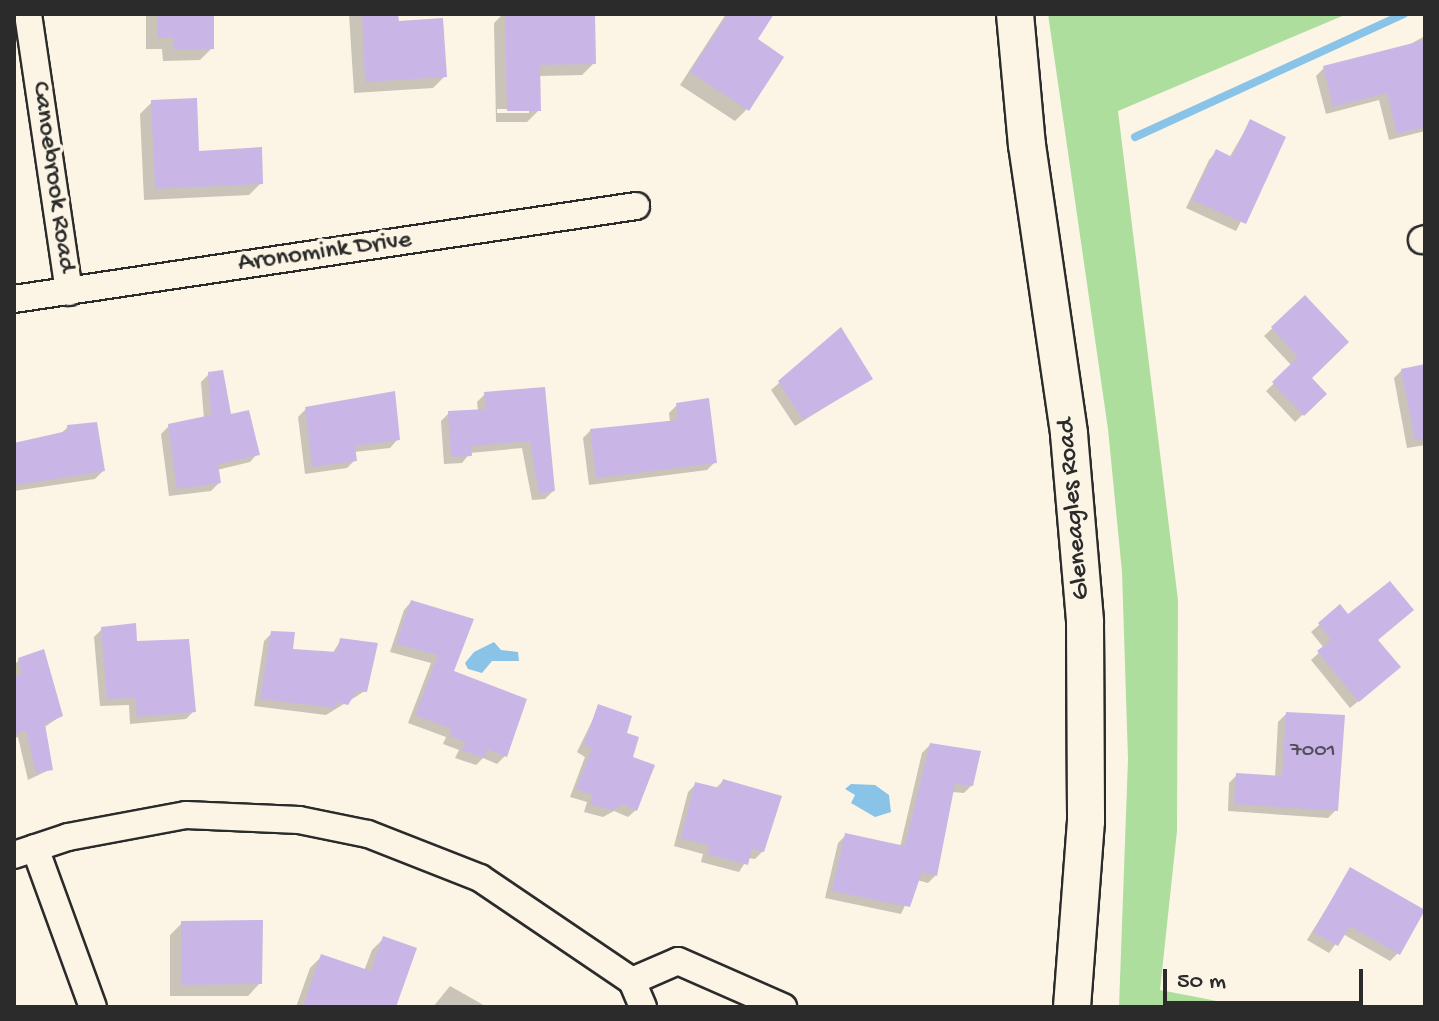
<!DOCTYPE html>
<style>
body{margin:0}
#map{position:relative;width:1439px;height:1021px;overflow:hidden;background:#fcf5e5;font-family:"Gochi Hand",sans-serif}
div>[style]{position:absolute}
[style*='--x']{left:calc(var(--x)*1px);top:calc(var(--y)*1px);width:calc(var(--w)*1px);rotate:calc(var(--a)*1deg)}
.green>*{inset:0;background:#adde9e}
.water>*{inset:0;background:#89c3e8}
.shadow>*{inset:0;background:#0003}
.stream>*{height:8px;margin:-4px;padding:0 4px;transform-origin:4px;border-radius:4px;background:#89c3e8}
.building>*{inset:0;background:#c9b6e6}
.roads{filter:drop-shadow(2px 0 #2b2b2b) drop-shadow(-2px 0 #2b2b2b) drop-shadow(0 2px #2b2b2b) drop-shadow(0 -2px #2b2b2b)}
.street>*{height:26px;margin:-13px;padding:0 13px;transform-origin:13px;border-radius:13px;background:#fcf5e5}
.secondary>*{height:36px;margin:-18px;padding:0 18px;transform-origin:18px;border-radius:18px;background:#fcf5e5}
span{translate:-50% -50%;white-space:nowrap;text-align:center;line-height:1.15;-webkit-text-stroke:7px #fcf5e5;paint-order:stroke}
.number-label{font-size:22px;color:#524e5a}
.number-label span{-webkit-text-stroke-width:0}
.street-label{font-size:26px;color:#2b2b2b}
.frame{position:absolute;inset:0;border:16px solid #2b2b2b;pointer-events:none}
.scale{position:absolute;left:1163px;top:969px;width:200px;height:36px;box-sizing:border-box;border:4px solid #2b2b2b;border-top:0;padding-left:10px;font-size:24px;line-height:28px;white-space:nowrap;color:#2b2b2b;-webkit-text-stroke:6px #fcf5e5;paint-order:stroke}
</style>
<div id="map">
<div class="green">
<i style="clip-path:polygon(1048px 14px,1347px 14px,1118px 111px,1178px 600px,1177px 831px,1160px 990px,1248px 1007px,1119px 1007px,1128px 759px,1122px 572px,1108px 429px)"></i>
</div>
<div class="water">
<i style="clip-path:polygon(494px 642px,501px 650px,518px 652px,519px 661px,492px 661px,482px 673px,468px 669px,465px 663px,474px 652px)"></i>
<i style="clip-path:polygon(851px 784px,875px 785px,889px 795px,891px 812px,875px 817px,851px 803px,855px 795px,845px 789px)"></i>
</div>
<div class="shadow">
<i style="clip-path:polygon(146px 14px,212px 14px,212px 48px,200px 60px,163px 61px,162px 49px,146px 49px)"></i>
<i style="clip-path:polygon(349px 14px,396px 14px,397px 23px,445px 76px,433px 88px,354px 93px)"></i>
<i style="clip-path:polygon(evenodd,503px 14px,593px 14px,594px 63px,582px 75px,538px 76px,539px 110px,527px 122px,496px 122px,494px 23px,503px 14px,497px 109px,529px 109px,529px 113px,497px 113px,497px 109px)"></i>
<i style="clip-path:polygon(726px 14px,772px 14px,755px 40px,747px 109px,735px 121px,680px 85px)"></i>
<i style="clip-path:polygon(1425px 36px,1425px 131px,1389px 140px,1379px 100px,1326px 114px,1316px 76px,1324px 68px,1405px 47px)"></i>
<i style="clip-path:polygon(152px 102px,198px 153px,261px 183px,249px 195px,144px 200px,140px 114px)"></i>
<i style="clip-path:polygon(1250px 122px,1284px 138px,1236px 231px,1186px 208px,1209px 160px,1216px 152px,1229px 158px)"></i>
<i style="clip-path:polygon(1305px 298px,1310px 378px,1324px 394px,1295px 422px,1266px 391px,1292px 366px,1264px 336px)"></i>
<i style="clip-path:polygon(840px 330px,870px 379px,795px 426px,771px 390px)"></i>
<i style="clip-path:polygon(1425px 366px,1425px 445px,1407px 448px,1394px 378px,1402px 370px)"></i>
<i style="clip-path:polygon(209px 374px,229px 417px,257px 454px,250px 462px,217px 470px,219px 483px,211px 491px,169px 496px,161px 434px,169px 426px,204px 419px,201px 382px)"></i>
<i style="clip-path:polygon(543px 389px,553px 491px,545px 499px,532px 500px,522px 448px,470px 453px,462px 463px,444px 464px,441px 421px,449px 413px,478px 411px,477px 402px,485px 394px)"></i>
<i style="clip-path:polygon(393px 394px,397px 440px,390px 448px,354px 452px,355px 460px,347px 468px,305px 474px,298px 417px,306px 409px)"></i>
<i style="clip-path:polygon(677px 405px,715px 462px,707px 470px,589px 485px,583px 438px,591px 430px,670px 422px,669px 413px)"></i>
<i style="clip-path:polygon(68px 427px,103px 471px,95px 479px,14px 491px,14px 445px,59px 435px)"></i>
<i style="clip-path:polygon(411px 602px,505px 756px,497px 764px,483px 758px,476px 765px,455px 758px,459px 750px,443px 744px,446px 737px,408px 723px,431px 663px,390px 652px,404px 610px)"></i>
<i style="clip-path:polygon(1340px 607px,1376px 640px,1390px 675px,1350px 708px,1311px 660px,1324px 648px,1311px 632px)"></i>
<i style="clip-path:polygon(102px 629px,135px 643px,194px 711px,186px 719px,130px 724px,129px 705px,100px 706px,94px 637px)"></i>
<i style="clip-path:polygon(272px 633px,291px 651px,332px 654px,341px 640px,365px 691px,326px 715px,254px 706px,264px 641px)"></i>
<i style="clip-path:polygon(19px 660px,61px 716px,43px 728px,51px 769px,28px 780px,18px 737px,14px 738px,14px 665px)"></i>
<i style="clip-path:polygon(599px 707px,624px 734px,636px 810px,628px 817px,614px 811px,603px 817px,584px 812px,587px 802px,570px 797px,585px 757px,577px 752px)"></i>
<i style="clip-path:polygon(1286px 714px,1336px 810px,1328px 818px,1228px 811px,1229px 783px,1237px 775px,1275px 778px,1278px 722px)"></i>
<i style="clip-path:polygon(930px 745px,972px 785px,964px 793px,952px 792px,936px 875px,928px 883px,917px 880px,901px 914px,825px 898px,838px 843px,846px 835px,900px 847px,922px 753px)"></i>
<i style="clip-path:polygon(723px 781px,763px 851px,755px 859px,748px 858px,739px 872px,701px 862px,703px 854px,674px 846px,688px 792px,696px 784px,715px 789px)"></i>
<i style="clip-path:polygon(1350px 870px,1398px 953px,1390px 961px,1343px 934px,1329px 953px,1307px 940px)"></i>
<i style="clip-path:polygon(182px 923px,260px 983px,248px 996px,170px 996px,170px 935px)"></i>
<i style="clip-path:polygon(384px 938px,394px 1007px,296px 1007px,310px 968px,322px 956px,364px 971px,372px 950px)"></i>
<i style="clip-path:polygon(450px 986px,487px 1007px,433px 1007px)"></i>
</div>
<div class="stream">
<i style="--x:1135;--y:137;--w:296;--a:-24.6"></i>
</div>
<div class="building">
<i style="clip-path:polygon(157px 14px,214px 14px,214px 49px,174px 50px,174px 37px,157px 38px)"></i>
<i style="clip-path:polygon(362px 14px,398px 14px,399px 21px,443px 18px,447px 77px,365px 82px)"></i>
<i style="clip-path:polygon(505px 14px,595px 14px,596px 64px,540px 65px,541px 111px,507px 111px)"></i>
<i style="clip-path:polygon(728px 14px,774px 14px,758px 39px,784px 57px,749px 111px,690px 72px)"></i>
<i style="clip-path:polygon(1425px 40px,1425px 127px,1397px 134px,1387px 93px,1333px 107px,1323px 66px)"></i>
<i style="clip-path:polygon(197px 98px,199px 151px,262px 147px,263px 184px,155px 189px,151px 100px)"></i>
<i style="clip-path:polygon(1250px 119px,1286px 137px,1246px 224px,1192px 200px,1216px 149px,1232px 157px)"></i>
<i style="clip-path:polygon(1305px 295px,1349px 342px,1312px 378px,1327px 394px,1304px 416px,1272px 382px,1298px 357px,1271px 327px)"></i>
<i style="clip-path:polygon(841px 327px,873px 379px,803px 420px,778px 381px)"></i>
<i style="clip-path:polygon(1425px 364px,1425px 439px,1415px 440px,1401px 369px)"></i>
<i style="clip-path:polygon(223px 370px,231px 414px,249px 410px,260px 455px,218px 464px,221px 483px,177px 489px,168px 424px,211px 415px,208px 372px)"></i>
<i style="clip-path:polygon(545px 387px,555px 491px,539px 494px,530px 441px,471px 446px,472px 456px,451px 457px,448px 411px,486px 409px,484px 392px)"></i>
<i style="clip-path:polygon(395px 391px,400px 440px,355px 446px,357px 461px,312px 467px,305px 407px)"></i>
<i style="clip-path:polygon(709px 398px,717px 463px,596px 478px,590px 429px,678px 420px,676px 403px)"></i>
<i style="clip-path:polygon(97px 422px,105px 471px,16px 485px,14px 443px,67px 431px,67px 425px)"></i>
<i style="clip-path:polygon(1390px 581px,1414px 610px,1378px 640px,1401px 667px,1359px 702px,1317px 651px,1331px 640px,1318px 623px,1340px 604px,1348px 614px)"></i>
<i style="clip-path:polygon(411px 600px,474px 619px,454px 671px,527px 699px,507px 757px,487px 749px,485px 758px,461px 750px,466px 742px,449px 736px,452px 729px,415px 715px,438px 655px,396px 644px)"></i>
<i style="clip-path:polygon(136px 623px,137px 641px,189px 639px,196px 712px,137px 717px,136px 698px,107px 699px,101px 627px)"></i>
<i style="clip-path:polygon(271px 631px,295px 632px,293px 649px,337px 652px,340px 638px,378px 643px,367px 692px,357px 691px,348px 705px,335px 702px,335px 708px,260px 699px)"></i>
<i style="clip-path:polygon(44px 649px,63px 716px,45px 724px,53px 770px,36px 773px,26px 730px,14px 735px,14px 676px,22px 674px,18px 658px)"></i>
<i style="clip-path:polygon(598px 704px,632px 716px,627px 733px,639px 737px,633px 757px,655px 765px,637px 811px,623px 804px,612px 810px,590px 804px,593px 795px,576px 789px,592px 749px,584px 744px)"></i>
<i style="clip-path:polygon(1286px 712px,1345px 715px,1338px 811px,1234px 804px,1236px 773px,1282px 776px)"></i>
<i style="clip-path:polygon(930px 743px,981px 751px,973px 786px,955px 784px,937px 876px,922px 872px,910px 907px,832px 891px,845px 833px,905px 846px)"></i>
<i style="clip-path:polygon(723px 779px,782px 796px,764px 852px,752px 849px,748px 865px,707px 854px,710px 846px,681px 838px,695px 782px,720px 788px)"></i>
<i style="clip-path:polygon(1350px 867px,1425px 910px,1400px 955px,1350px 926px,1338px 946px,1313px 932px)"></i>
<i style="clip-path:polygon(263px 920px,262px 984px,181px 985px,181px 921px)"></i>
<i style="clip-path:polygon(383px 936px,417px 948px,396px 1007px,303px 1007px,321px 954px,371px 971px)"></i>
</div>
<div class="roads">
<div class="street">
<i style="--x:28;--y:14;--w:281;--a:81.6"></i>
<i style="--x:1422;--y:240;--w:3;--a:-18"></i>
<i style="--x:14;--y:299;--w:629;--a:-8.5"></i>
<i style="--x:35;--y:848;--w:169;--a:70"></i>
<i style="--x:14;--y:855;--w:57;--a:-18.4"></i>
<i style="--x:68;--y:837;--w:120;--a:-10.6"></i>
<i style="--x:186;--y:815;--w:113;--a:2.5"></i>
<i style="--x:299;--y:820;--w:70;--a:11.5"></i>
<i style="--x:368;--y:834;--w:120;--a:21.4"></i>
<i style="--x:480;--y:878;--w:184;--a:34.1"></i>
<i style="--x:632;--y:981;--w:50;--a:-23.5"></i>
<i style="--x:678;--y:961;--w:115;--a:23.7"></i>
<i style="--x:632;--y:981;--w:28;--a:67"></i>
</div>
<div class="secondary">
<i style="--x:1015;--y:14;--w:132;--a:84.8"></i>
<i style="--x:1027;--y:145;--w:292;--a:81.7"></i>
<i style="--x:1069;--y:434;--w:189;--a:85.1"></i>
<i style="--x:1085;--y:622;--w:199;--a:89.7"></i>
<i style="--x:1086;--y:821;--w:187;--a:94.3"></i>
</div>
</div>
<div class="number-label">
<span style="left:1313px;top:752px">7001</span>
</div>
<div class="street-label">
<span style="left:52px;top:177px;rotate:82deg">Canoebrook Road</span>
<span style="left:325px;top:253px;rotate:-8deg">Aronomink Drive</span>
<span style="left:1075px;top:509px;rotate:-95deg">Gleneagles Road</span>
</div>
<div class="frame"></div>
<div class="scale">50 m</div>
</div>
